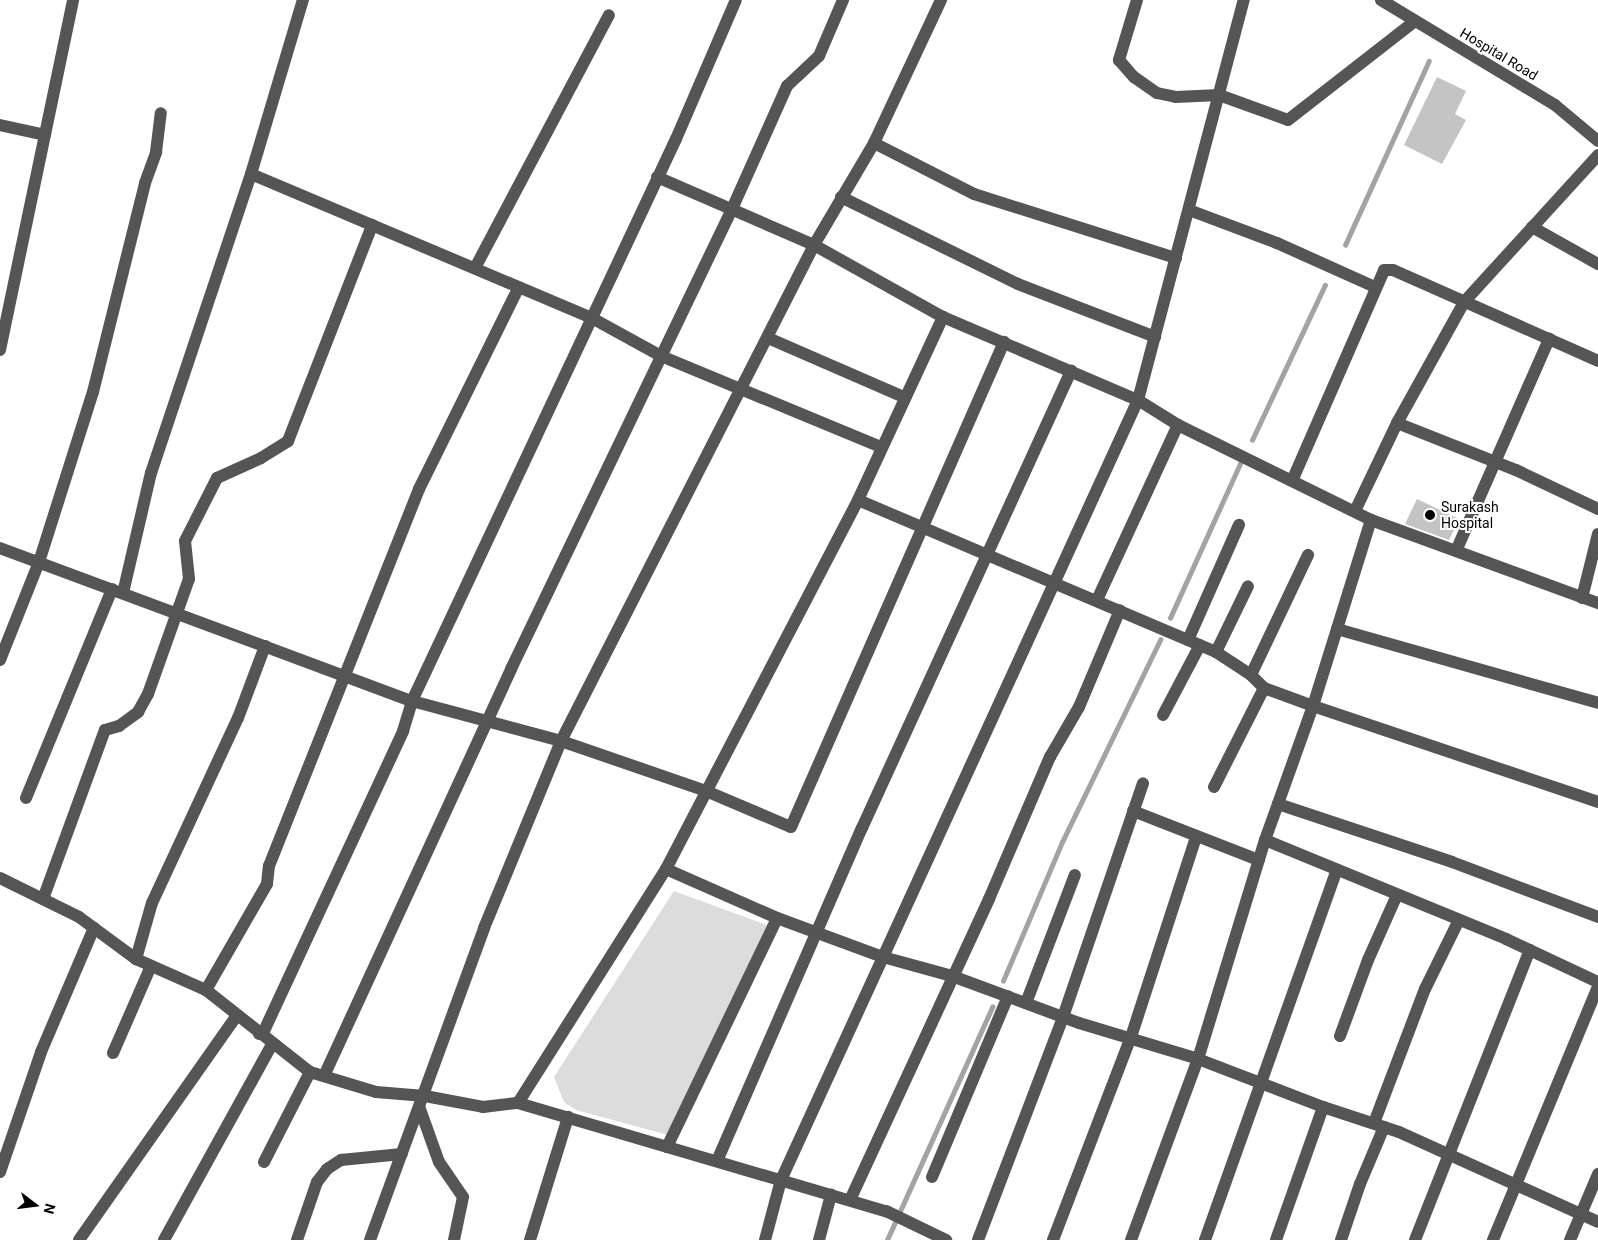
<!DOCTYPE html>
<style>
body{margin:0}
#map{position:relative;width:1598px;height:1240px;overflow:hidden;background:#fff;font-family:Roboto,sans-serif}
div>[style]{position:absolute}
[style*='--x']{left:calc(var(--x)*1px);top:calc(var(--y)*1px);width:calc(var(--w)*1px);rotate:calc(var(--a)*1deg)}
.green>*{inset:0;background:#dcdcdc}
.stream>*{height:4.5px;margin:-2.25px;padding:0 2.25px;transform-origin:2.25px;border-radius:2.25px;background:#a3a3a3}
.building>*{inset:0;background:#c4c4c4}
.minor>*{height:12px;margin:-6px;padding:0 6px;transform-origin:6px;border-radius:6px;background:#555}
.dots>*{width:14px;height:14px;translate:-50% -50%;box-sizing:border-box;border:2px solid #fff;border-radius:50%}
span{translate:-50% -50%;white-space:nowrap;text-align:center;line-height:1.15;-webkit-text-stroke:4px #fff;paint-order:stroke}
.street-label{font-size:14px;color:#000}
.poi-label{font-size:14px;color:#000}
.left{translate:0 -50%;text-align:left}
.north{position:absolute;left:10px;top:1180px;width:50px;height:50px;-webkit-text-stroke:4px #fff;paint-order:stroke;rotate:105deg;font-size:14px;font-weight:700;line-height:20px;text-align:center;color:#000}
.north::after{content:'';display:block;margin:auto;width:18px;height:22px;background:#000;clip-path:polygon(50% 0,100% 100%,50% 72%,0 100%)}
</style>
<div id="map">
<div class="green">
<i style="clip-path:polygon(674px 891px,767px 925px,668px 1135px,576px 1110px,564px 1102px,554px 1077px)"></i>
</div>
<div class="stream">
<i style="--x:1345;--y:245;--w:202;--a:-65.5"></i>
<i style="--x:1252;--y:440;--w:171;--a:-64.8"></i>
<i style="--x:1170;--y:618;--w:169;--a:-65.6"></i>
<i style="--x:1003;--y:981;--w:151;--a:-67"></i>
<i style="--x:1062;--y:842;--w:225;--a:-64.1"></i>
<i style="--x:887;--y:1240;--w:256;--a:-65.7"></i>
</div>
<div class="building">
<i style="clip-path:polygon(1437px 77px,1466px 91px,1455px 114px,1466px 120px,1442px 164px,1404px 145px)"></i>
<i style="clip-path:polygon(1417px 499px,1459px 519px,1449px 540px,1405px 524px)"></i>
</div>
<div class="minor">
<i style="--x:1137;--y:0;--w:63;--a:106.7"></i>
<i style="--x:1119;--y:60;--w:23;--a:49"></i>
<i style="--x:1134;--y:77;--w:28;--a:35"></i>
<i style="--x:1157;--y:93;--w:19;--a:12"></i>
<i style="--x:1176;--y:97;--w:43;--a:-2.7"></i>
<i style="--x:1219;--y:95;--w:73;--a:19.9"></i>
<i style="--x:1288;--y:120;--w:161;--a:-37.9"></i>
<i style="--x:1381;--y:0;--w:203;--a:31.1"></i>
<i style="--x:1555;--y:105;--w:56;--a:39.9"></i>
<i style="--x:0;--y:125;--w:46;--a:12.5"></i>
<i style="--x:874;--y:143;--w:112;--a:27"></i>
<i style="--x:974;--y:194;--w:212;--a:17.6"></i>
<i style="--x:251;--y:174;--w:368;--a:22.9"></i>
<i style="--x:590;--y:317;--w:81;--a:28.8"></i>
<i style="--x:661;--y:356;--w:238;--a:22.5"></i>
<i style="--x:657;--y:177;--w:171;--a:23.4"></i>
<i style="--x:814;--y:245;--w:148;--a:29.2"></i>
<i style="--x:943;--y:317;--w:212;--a:23.1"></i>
<i style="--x:1138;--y:400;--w:47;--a:32"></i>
<i style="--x:1178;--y:425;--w:215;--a:26.2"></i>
<i style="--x:1371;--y:520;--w:242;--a:20.1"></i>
<i style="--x:841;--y:197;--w:197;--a:26.2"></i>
<i style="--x:1018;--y:284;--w:147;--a:21.1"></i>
<i style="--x:1189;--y:210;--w:94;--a:20.6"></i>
<i style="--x:1277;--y:243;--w:107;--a:24.2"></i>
<i style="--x:1532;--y:227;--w:76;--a:29.3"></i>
<i style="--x:475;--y:268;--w:286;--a:-62.1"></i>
<i style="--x:768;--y:338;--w:148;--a:23.5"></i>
<i style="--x:0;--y:350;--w:358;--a:-78.2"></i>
<i style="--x:1397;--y:423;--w:128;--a:21.6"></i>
<i style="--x:1516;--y:470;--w:91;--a:25.4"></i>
<i style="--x:1292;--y:481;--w:230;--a:-66.4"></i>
<i style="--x:1384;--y:270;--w:9;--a:0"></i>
<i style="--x:1393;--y:270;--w:224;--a:23.9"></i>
<i style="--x:858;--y:500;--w:389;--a:23"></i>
<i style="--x:1216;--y:652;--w:42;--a:33.3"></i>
<i style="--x:1251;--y:675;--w:18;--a:45"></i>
<i style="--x:1264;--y:688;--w:52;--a:20.2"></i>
<i style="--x:1313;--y:706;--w:195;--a:-72.7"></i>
<i style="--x:1355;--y:511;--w:98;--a:-64.5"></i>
<i style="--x:1397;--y:423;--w:138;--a:-61"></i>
<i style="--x:1464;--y:302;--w:199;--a:-47.6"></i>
<i style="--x:0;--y:548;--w:439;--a:20.4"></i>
<i style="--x:412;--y:701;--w:154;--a:15"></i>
<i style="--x:561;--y:741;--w:153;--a:19"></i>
<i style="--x:706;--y:791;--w:92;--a:23"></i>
<i style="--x:791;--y:827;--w:530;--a:-66.29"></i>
<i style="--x:1456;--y:551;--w:232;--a:-66.3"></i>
<i style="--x:123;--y:593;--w:123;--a:-76.9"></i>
<i style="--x:151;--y:473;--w:315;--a:-71.5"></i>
<i style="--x:251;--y:174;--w:182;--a:-73.4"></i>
<i style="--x:1582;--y:598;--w:66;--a:-76"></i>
<i style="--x:1097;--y:600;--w:193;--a:-65.2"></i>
<i style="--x:1337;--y:629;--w:271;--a:15.8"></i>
<i style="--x:1188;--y:640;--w:126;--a:-66.1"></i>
<i style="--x:1216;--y:652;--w:73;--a:-64.1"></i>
<i style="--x:0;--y:660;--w:105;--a:-68.3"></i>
<i style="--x:39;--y:562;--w:178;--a:-72.4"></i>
<i style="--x:93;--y:392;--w:215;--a:-76"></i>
<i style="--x:145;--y:183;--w:33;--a:-70"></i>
<i style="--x:156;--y:152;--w:39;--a:-83"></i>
<i style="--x:1251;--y:675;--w:133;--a:-64.6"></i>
<i style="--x:1163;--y:715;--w:79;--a:-62.1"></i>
<i style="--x:1214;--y:787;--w:111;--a:-63.2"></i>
<i style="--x:26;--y:798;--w:226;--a:-67.6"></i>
<i style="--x:1278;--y:804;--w:183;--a:18.4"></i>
<i style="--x:1452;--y:862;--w:156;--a:20.6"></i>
<i style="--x:1133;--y:811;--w:135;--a:21.3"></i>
<i style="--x:1265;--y:840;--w:261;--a:22.3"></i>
<i style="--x:1506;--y:939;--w:102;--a:25.1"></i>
<i style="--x:666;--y:869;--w:121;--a:23.8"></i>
<i style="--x:777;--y:918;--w:113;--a:20.2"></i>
<i style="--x:883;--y:957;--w:72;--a:15.4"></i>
<i style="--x:952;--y:976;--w:135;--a:20.3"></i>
<i style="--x:1079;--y:1023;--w:124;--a:16.8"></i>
<i style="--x:1198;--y:1059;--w:134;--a:21"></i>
<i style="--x:1323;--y:1107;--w:80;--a:18.2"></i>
<i style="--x:1399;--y:1132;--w:218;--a:24.3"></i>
<i style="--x:0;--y:878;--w:88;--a:26.3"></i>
<i style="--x:79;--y:917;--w:71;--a:36.4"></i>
<i style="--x:136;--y:959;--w:77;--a:23.9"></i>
<i style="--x:206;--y:990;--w:132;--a:38.3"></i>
<i style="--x:310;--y:1072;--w:69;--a:16.9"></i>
<i style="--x:376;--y:1092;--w:49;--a:4.7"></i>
<i style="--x:425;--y:1096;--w:59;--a:10.7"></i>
<i style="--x:483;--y:1107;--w:35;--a:-7"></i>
<i style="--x:518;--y:1103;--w:384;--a:16.4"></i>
<i style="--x:886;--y:1211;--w:67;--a:25.8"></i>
<i style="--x:43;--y:899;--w:180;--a:-69.9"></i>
<i style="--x:105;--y:730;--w:15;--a:-16"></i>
<i style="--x:119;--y:726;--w:24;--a:-36"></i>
<i style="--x:138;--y:712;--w:21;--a:-61"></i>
<i style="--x:148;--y:694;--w:122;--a:-70.4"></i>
<i style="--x:189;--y:579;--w:38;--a:-96"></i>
<i style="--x:185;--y:541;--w:71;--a:-63.1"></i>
<i style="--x:217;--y:478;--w:48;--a:-24.4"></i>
<i style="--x:261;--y:458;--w:32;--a:-32"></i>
<i style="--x:288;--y:441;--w:232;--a:-68.7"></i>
<i style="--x:136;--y:959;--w:58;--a:-74.1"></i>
<i style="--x:152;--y:903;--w:204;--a:-65.1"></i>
<i style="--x:238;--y:718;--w:77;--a:-69.4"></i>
<i style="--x:206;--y:990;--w:122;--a:-60.1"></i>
<i style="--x:267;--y:884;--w:18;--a:-84"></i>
<i style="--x:269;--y:866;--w:406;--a:-68.3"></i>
<i style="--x:419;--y:489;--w:225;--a:-63.7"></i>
<i style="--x:1026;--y:1003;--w:137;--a:-69.1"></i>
<i style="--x:259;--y:1034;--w:6;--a:-31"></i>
<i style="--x:264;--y:1031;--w:331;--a:-65.1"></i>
<i style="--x:403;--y:731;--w:31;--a:-73"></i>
<i style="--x:412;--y:701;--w:621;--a:-64.84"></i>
<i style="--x:676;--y:139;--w:151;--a:-66.7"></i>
<i style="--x:1340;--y:1036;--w:81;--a:-69.8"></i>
<i style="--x:1368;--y:960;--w:71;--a:-66"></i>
<i style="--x:113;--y:1053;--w:95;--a:-66.4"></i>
<i style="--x:324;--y:1076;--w:448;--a:-65.3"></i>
<i style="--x:511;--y:669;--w:510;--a:-64.34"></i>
<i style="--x:732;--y:209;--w:135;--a:-65.9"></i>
<i style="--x:787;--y:86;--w:44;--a:-43.2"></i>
<i style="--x:819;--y:56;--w:61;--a:-66.8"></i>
<i style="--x:518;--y:1103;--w:277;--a:-57.7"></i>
<i style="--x:666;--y:869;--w:416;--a:-62.5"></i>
<i style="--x:858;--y:500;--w:202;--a:-65.1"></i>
<i style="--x:420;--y:1109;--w:56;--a:70.3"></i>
<i style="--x:439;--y:1162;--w:42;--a:55.6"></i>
<i style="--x:463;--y:1197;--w:44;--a:101.8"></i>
<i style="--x:1374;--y:1123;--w:143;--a:-69.2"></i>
<i style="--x:1425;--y:989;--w:77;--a:-63.8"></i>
<i style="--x:667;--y:1147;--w:254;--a:-64.3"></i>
<i style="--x:717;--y:1161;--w:363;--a:-66.5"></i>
<i style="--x:862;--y:828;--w:503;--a:-65.42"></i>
<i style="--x:264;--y:1162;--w:101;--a:-62.9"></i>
<i style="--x:0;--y:1172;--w:127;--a:-71.1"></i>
<i style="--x:41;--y:1052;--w:135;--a:-66.9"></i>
<i style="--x:932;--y:1177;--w:196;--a:-67.2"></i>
<i style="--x:850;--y:1200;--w:332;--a:-65.2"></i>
<i style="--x:989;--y:899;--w:155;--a:-66.8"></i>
<i style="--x:1050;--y:757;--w:58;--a:-59.9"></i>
<i style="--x:1079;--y:707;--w:105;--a:-67.1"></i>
<i style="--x:79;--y:1240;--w:275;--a:-54.9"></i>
<i style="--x:164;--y:1240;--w:224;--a:-61.1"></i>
<i style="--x:297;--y:1240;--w:61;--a:-71"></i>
<i style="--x:317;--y:1182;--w:16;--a:-52"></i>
<i style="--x:327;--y:1169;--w:17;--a:-33"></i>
<i style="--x:341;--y:1160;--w:61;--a:-5.6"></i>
<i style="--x:370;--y:1240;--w:332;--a:-69.9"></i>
<i style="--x:484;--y:928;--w:202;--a:-67.6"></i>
<i style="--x:561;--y:741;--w:557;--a:-62.97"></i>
<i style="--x:814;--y:245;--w:118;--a:-59.5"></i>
<i style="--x:874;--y:143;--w:158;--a:-64.9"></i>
<i style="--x:530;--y:1240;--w:129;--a:-72.8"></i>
<i style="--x:765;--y:1240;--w:62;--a:-75.1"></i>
<i style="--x:781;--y:1180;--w:858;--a:-65.41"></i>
<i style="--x:1138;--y:400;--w:414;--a:-75.2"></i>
<i style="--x:819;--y:1240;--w:47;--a:-75.1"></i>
<i style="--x:978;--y:1240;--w:239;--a:-69.1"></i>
<i style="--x:1063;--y:1017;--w:247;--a:-71.1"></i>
<i style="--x:1053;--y:1240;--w:217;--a:-69"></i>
<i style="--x:1131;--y:1037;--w:210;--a:-72"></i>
<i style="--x:1131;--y:1240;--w:193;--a:-69.7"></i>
<i style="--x:1198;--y:1059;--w:229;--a:-73"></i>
<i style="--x:1265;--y:840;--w:142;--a:-70.3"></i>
<i style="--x:1313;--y:706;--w:301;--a:18.6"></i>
<i style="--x:1205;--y:1240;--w:393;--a:-70.4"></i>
<i style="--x:1276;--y:1240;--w:141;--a:-70.5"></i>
<i style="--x:1341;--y:1240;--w:59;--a:-71.3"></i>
<i style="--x:1360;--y:1184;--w:62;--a:-67.2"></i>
<i style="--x:1415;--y:1240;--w:312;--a:-68.4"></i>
<i style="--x:1493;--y:1240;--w:275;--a:-67.5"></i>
<i style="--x:1570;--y:1240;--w:72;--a:-67"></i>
</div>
<div class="dots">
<i style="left:1430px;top:515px;background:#000"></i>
</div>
<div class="street-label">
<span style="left:1499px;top:54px;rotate:31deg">Hospital Road</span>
</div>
<div class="poi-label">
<span class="left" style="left:1441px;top:515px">Surakash<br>Hospital</span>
</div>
<div class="north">N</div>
</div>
